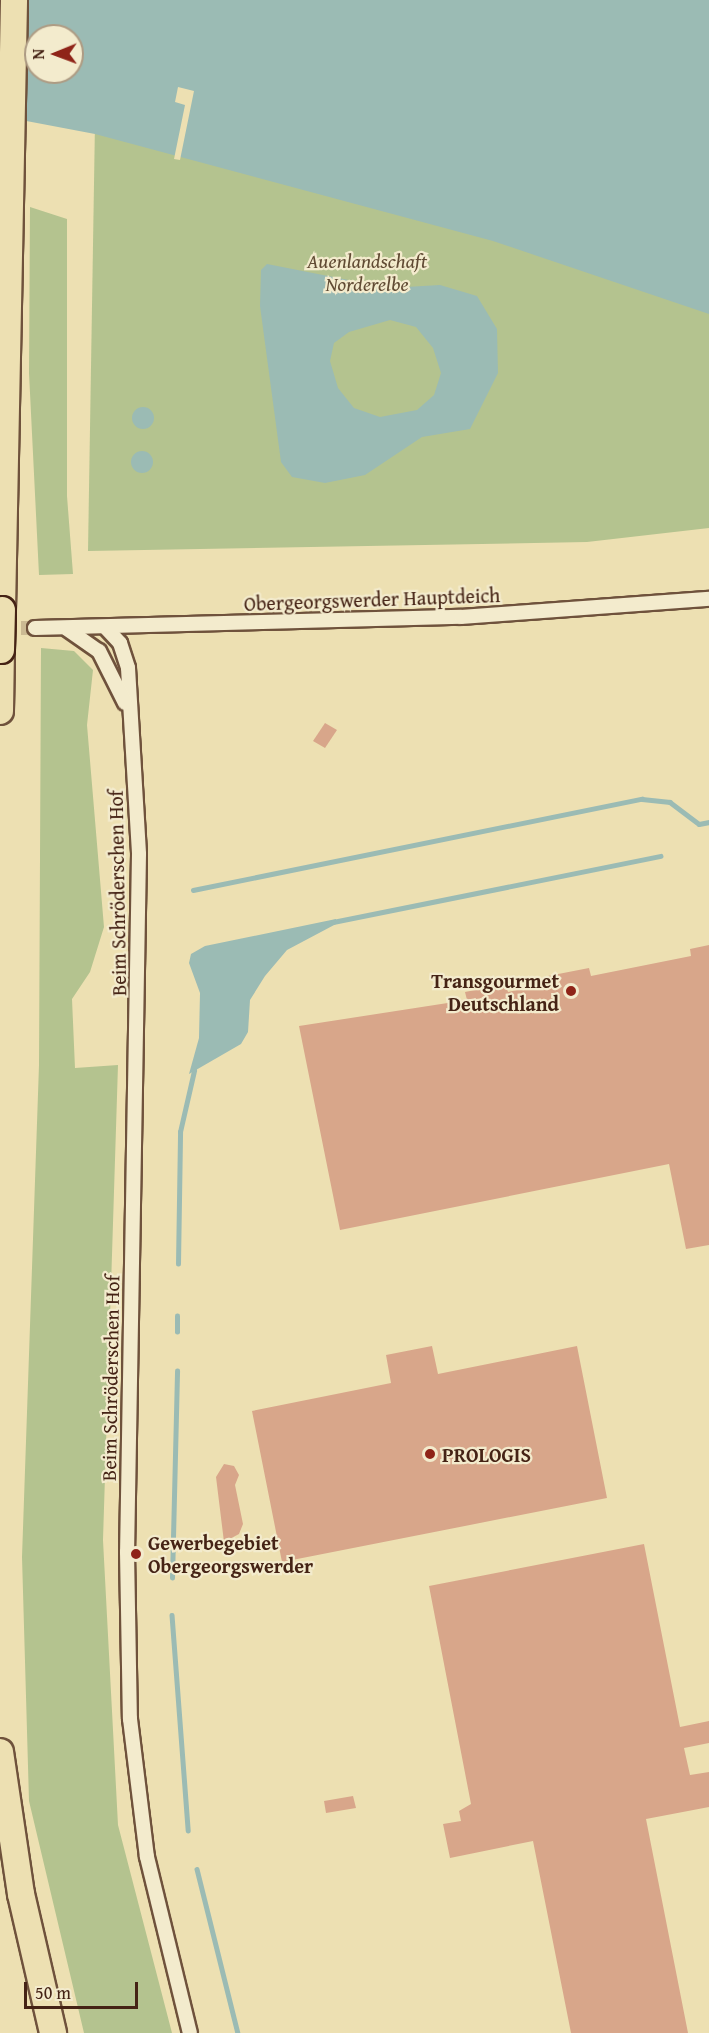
<!DOCTYPE html>
<meta charset="utf-8">
<style>
body{margin:0}
#map{position:relative;width:709px;height:2033px;overflow:hidden;background:#ede0b2;font-family:"Gentium Book Plus",serif}
div>[style]{position:absolute}
[style*='--x']{left:calc(var(--x)*1px);top:calc(var(--y)*1px);width:calc(var(--w)*1px);rotate:calc(var(--a)*1deg)}
.green>*{inset:0;background:#b4c38f}
.water>*{inset:0;background:#9bbbb4}
.round{border-radius:50%}
.pier>*{inset:0;background:#ede0b2}
.stream>*{height:4.5px;margin:-2.25px;padding:0 2.25px;transform-origin:2.25px;border-radius:2.25px;background:#9bbbb4}
.building>*{inset:0;background:#d8a68a}
.minor-tunnel>*{height:14px;margin-top:-7px;transform-origin:0;background:repeating-linear-gradient(90deg,#cbba93 0 14px,transparent 0 21px)}
.roads{filter:drop-shadow(2px 0 #6f523c) drop-shadow(-2px 0 #6f523c) drop-shadow(0 2px #6f523c) drop-shadow(0 -2px #6f523c)}
.minor>*{height:14px;margin:-7px;padding:0 7px;transform-origin:7px;border-radius:7px;background:#f3ebcd}
.motorway>*{height:26px;margin:-13px;padding:0 13px;transform-origin:13px;border-radius:13px;background:#ede0b2}
.bridges{filter:drop-shadow(2px 0 #452315) drop-shadow(-2px 0 #452315) drop-shadow(0 2px #452315) drop-shadow(0 -2px #452315)}
.motorway-bridge>*{height:26px;margin:-13px;padding:0 13px;transform-origin:13px;border-radius:13px;background:#ede0b2}
.dots>*{width:16px;height:16px;translate:-50% -50%;box-sizing:border-box;border:3px solid #f3ebcd;border-radius:50%}
span{translate:-50% -50%;white-space:nowrap;text-align:center;line-height:1.15;-webkit-text-stroke:4.5px #f3ebcd;paint-order:stroke}
.park-label{font-size:20px;color:#614b34;font-style:italic}
.street-label{font-size:20px;color:#452315}
.poi-label{font-size:20px;color:#452315;font-weight:700}
.right{translate:-100% -50%;text-align:right}
.left{translate:0 -50%;text-align:left}
.north{position:absolute;left:24px;top:24px;width:60px;height:60px;box-sizing:border-box;background:#f3ebcd;border:2px solid #ad9b83;border-radius:50%;rotate:269deg;font-size:16px;font-weight:700;line-height:24px;text-align:center;color:#452315}
.north::after{content:'';display:block;margin:auto;width:21px;height:27px;background:#8f2418;clip-path:polygon(50% 0,100% 100%,50% 72%,0 100%)}
.scale{position:absolute;left:24px;top:1982px;width:114px;height:27px;box-sizing:border-box;border:3px solid #452315;border-top:0;padding-left:8px;font-size:18px;line-height:21px;white-space:nowrap;color:#452315;-webkit-text-stroke:4px #f3ebcd;paint-order:stroke}
</style>
<div id="map">
<div class="green">
<i style="clip-path:polygon(97px 0,709px 0,709px 528px,587px 542px,88px 551px)"></i>
<i style="clip-path:polygon(30px 207px,67px 219px,67px 496px,73px 574px,39px 575px,29px 373px)"></i>
<i style="clip-path:polygon(41px 648px,74px 651px,93px 670px,87px 725px,104px 927px,90px 972px,72px 999px,75px 1068px,118px 1065px,103px 1540px,118px 1825px,172px 2033px,84px 2033px,29px 1801px,22px 1557px,39px 1065px)"></i>
</div>
<div class="water">
<i style="clip-path:polygon(evenodd,0 0,709px 0,709px 314px,493px 241px,95px 134px,0 116px,0 0,36px 36px,72px 36px,72px 72px,36px 72px,36px 36px)"></i>
<i style="clip-path:polygon(evenodd,267px 264px,389px 288px,440px 285px,477px 296px,497px 329px,498px 373px,470px 429px,422px 437px,365px 475px,325px 483px,292px 477px,281px 462px,260px 306px,261px 270px,267px 264px,390px 320px,416px 327px,433px 348px,441px 373px,434px 395px,417px 410px,380px 417px,354px 408px,338px 388px,330px 361px,334px 343px,349px 332px,390px 320px)"></i>
<i class="round" style="left:132px;top:407px;width:22px;height:22px"></i>
<i class="round" style="left:131px;top:451px;width:22px;height:22px"></i>
<i style="clip-path:polygon(336px 919px,336px 924px,287px 950px,265px 976px,250px 1000px,248px 1032px,241px 1044px,189px 1074px,199px 1038px,200px 993px,189px 963px,191px 954px,205px 946px)"></i>
</div>
<div class="pier">
<i style="clip-path:polygon(178px 87px,194px 91px,180px 160px,174px 159px,185px 105px,175px 102px)"></i>
</div>
<div class="stream">
<i style="--x:193;--y:890;--w:458;--a:-11.5"></i>
<i style="--x:642;--y:799;--w:28;--a:6"></i>
<i style="--x:670;--y:802;--w:36;--a:37"></i>
<i style="--x:699;--y:824;--w:10;--a:-11"></i>
<i style="--x:333;--y:922;--w:334;--a:-11.4"></i>
<i style="--x:178;--y:1264;--w:132;--a:-89.1"></i>
<i style="--x:180;--y:1132;--w:63;--a:-77.1"></i>
<i style="--x:177;--y:1332;--w:16;--a:-90"></i>
<i style="--x:172;--y:1578;--w:207;--a:-88.6"></i>
<i style="--x:172;--y:1615;--w:216;--a:85.7"></i>
<i style="--x:197;--y:1869;--w:169;--a:76"></i>
</div>
<div class="building">
<i style="clip-path:polygon(325px 723px,337px 730px,325px 748px,313px 741px)"></i>
<i style="clip-path:polygon(709px 945px,709px 1245px,686px 1249px,669px 1164px,340px 1230px,299px 1026px,467px 1000px,465px 992px,506px 984px,508px 992px,549px 983px,548px 976px,589px 968px,591px 976px,691px 956px,690px 949px)"></i>
<i style="clip-path:polygon(432px 1346px,438px 1374px,577px 1346px,607px 1498px,282px 1562px,252px 1411px,391px 1383px,386px 1355px)"></i>
<i style="clip-path:polygon(224px 1464px,234px 1466px,239px 1475px,235px 1485px,243px 1524px,239px 1534px,224px 1542px,216px 1477px)"></i>
<i style="clip-path:polygon(644px 1544px,680px 1727px,709px 1721px,709px 1743px,684px 1748px,690px 1775px,709px 1772px,709px 1807px,646px 1819px,688px 2033px,571px 2033px,533px 1841px,450px 1858px,443px 1824px,461px 1821px,459px 1811px,471px 1804px,429px 1586px)"></i>
<i style="clip-path:polygon(353px 1796px,356px 1808px,326px 1813px,324px 1801px)"></i>
</div>
<div class="minor-tunnel">
<i style="--x:0;--y:628;--w:35;--a:0"></i>
</div>
<div class="roads">
<div class="minor">
<i style="--x:105;--y:627;--w:22;--a:47"></i>
<i style="--x:120;--y:643;--w:26;--a:72"></i>
<i style="--x:128;--y:668;--w:186;--a:86.6"></i>
<i style="--x:139;--y:854;--w:698;--a:90.98"></i>
<i style="--x:127;--y:1552;--w:167;--a:89"></i>
<i style="--x:130;--y:1719;--w:139;--a:83"></i>
<i style="--x:147;--y:1857;--w:181;--a:76.3"></i>
<i style="--x:35;--y:628;--w:426;--a:-1.5"></i>
<i style="--x:461;--y:617;--w:249;--a:-4.2"></i>
<i style="--x:67;--y:629;--w:39;--a:35"></i>
<i style="--x:99;--y:651;--w:58;--a:63.4"></i>
</div>
<div class="motorway">
<i style="--x:2;--y:610;--w:610;--a:-88.87"></i>
<i style="--x:0;--y:711;--w:61;--a:-89.1"></i>
<i style="--x:0;--y:1752;--w:144;--a:81.6"></i>
<i style="--x:21;--y:1894;--w:143;--a:77"></i>
</div>
</div>
<div class="bridges">
<div class="motorway-bridge">
<i style="--x:1;--y:650;--w:40;--a:-88.6"></i>
</div>
</div>
<div class="dots">
<i style="left:571px;top:991px;background:#8f2418"></i>
<i style="left:430px;top:1454px;background:#8f2418"></i>
<i style="left:136px;top:1554px;background:#8f2418"></i>
</div>
<div class="park-label">
<span style="left:367px;top:272px">Auenlandschaft<br>Norderelbe</span>
</div>
<div class="street-label">
<span style="left:372px;top:599px;rotate:-2deg">Obergeorgswerder Hauptdeich</span>
<span style="left:117px;top:893px;rotate:-91deg">Beim Schröderschen Hof</span>
<span style="left:110px;top:1378px;rotate:-89deg">Beim Schröderschen Hof</span>
</div>
<div class="poi-label">
<span class="right" style="left:559px;top:992px">Transgourmet<br>Deutschland</span>
<span class="left" style="left:442px;top:1454px">PROLOGIS</span>
<span class="left" style="left:148px;top:1554px">Gewerbegebiet<br>Obergeorgswerder</span>
</div>
<div class="north">N</div>
<div class="scale">50 m</div>
</div>
